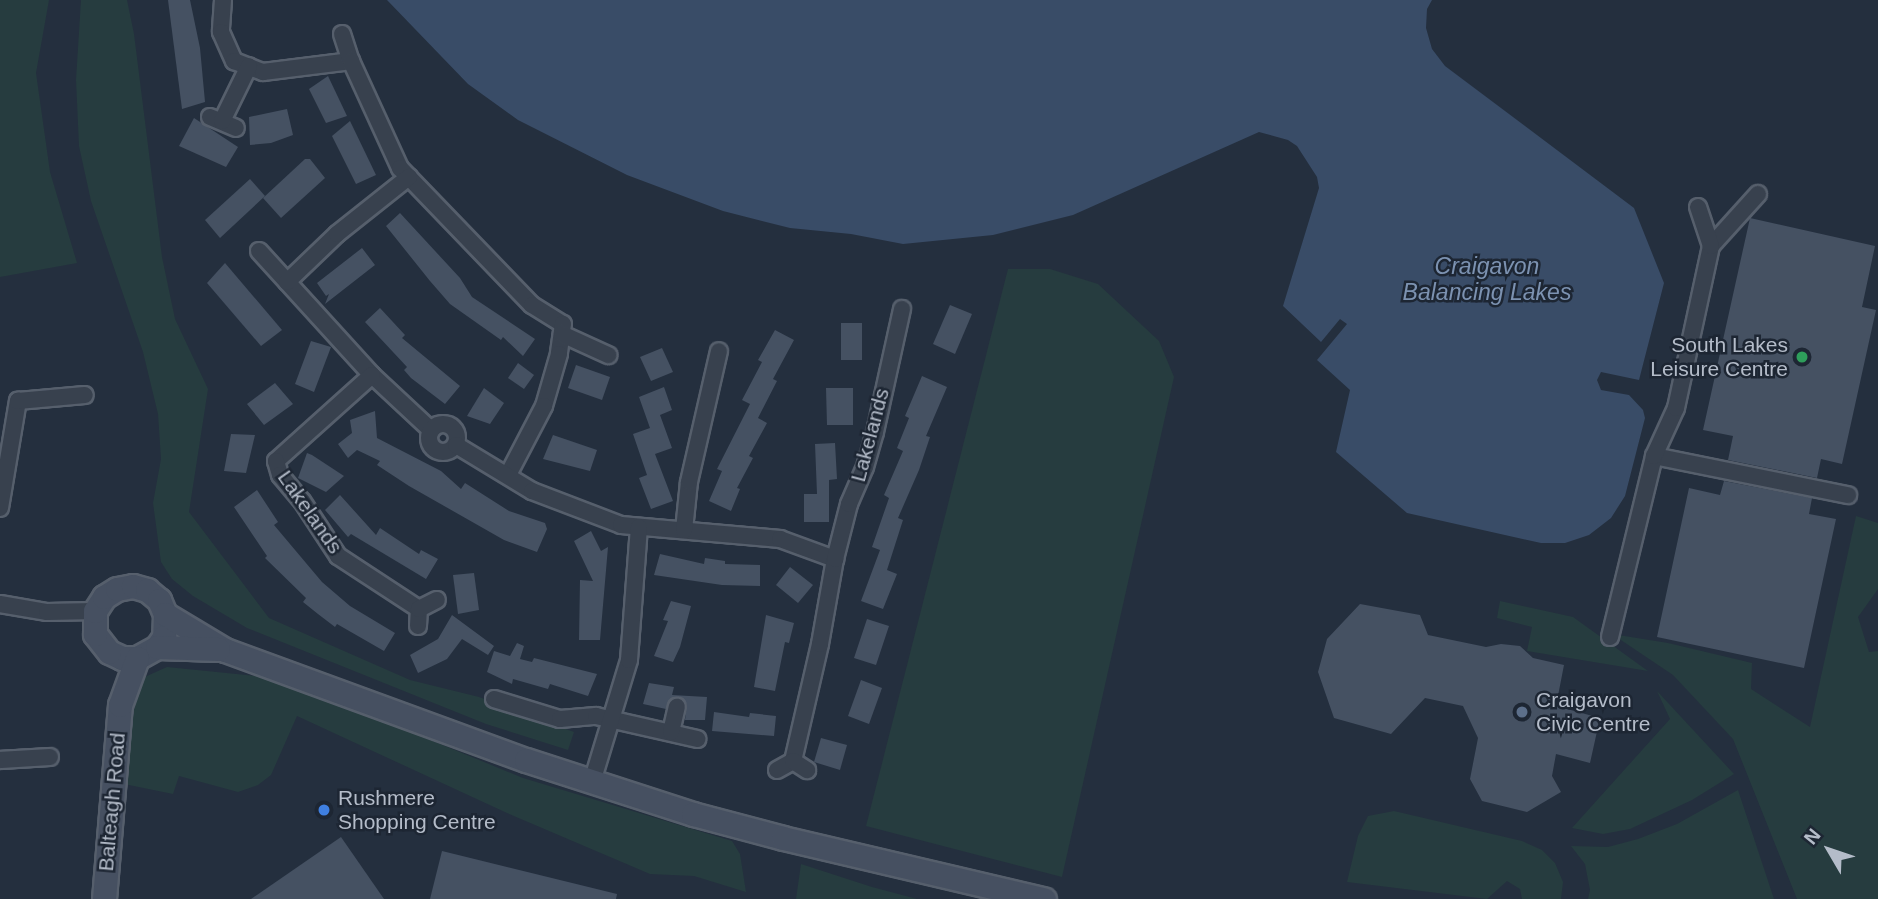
<!DOCTYPE html>
<style>
body{margin:0}
#map{position:relative;width:1878px;height:899px;overflow:hidden;background:#242f3e;font-family:Helvetica,sans-serif}
div>[style]{position:absolute}
[style*='--x']{left:calc(var(--x)*1px);top:calc(var(--y)*1px);width:calc(var(--w)*1px);rotate:calc(var(--a)*1deg)}
.green>*{inset:0;background:#263c3f}
.water>*{inset:0;background:#394c67}
.building>*{inset:0;background:#455162}
.roads{filter:drop-shadow(2px 0 #565f6c) drop-shadow(-2px 0 #565f6c) drop-shadow(0 2px #565f6c) drop-shadow(0 -2px #565f6c)}
.street>*{height:16px;margin:-8px;padding:0 8px;transform-origin:8px;border-radius:8px;background:#38414e}
.street>.ring{margin:-8px;padding:0;box-sizing:content-box;background:none;border:16px solid #38414e;border-radius:50%}
.secondary>*{height:23px;margin:-11.5px;padding:0 11.5px;transform-origin:11.5px;border-radius:11.5px;background:#465061}
.dots>*{width:19px;height:19px;translate:-50% -50%;box-sizing:border-box;border:4px solid #1d2633;border-radius:50%}
span{translate:-50% -50%;white-space:nowrap;text-align:center;line-height:1.15;-webkit-text-stroke:5px #1d2633;paint-order:stroke}
.poi-label{font-size:21px;color:#b4bcc9}
.right{translate:-100% -50%;text-align:right}
.left{translate:0 -50%;text-align:left}
.street-label{font-size:21px;color:#b4bcc9}
.water-label{font-size:23px;color:#7c92b1;font-style:italic}
.north{position:absolute;left:1794px;top:815px;width:70px;height:70px;-webkit-text-stroke:5px #1d2633;paint-order:stroke;rotate:309deg;font-size:19px;font-weight:700;line-height:28px;text-align:center;color:#b4bcc9}
.north::after{content:'';display:block;margin:auto;width:24px;height:32px;background:#b4bcc9;clip-path:polygon(50% 0,100% 100%,50% 72%,0 100%)}
</style>
<div id="map">
<div class="green">
<i style="clip-path:polygon(0 0,49px 0,36px 73px,50px 172px,77px 263px,0 277px)"></i>
<i style="clip-path:polygon(81px 0,127px 0,134px 34px,162px 257px,175px 319px,208px 389px,189px 512px,269px 618px,410px 680px,479px 697px,574px 732px,568px 750px,486px 724px,247px 628px,193px 596px,172px 579px,161px 562px,153px 503px,161px 459px,158px 414px,143px 352px,91px 201px,79px 146px,76px 80px)"></i>
<i style="clip-path:polygon(1008px 269px,1050px 269px,1098px 284px,1159px 341px,1174px 377px,1062px 877px,866px 826px)"></i>
<i style="clip-path:polygon(1856px 516px,1878px 523px,1878px 589px,1858px 617px,1869px 652px,1878px 651px,1878px 899px,1797px 899px,1733px 739px,1673px 675px,1612px 634px,1668px 643px,1752px 663px,1751px 689px,1810px 727px)"></i>
<i style="clip-path:polygon(1500px 601px,1573px 617px,1648px 671px,1527px 651px,1532px 627px,1497px 618px)"></i>
<i style="clip-path:polygon(167px 667px,257px 676px,345px 705px,523px 778px,732px 841px,740px 854px,746px 892px,694px 876px,650px 874px,507px 813px,297px 716px,271px 775px,258px 785px,238px 792px,179px 776px,173px 794px,124px 784px,138px 680px)"></i>
<i style="clip-path:polygon(1657px 691px,1734px 774px,1692px 800px,1630px 829px,1603px 834px,1572px 828px,1670px 719px)"></i>
<i style="clip-path:polygon(1738px 790px,1774px 899px,1588px 899px,1590px 890px,1585px 864px,1571px 846px,1608px 847px,1638px 839px,1677px 824px)"></i>
<i style="clip-path:polygon(1394px 811px,1522px 841px,1542px 850px,1555px 863px,1563px 882px,1561px 899px,1522px 899px,1520px 889px,1507px 881px,1487px 899px,1347px 882px,1358px 836px,1368px 816px)"></i>
<i style="clip-path:polygon(801px 864px,872px 887px,917px 899px,796px 899px)"></i>
</div>
<div class="water">
<i style="clip-path:polygon(387px 0,1432px 0,1427px 9px,1426px 28px,1432px 49px,1445px 66px,1634px 208px,1664px 283px,1639px 380px,1601px 372px,1597px 380px,1601px 390px,1629px 395px,1643px 410px,1645px 418px,1625px 496px,1611px 518px,1589px 535px,1565px 543px,1541px 543px,1407px 513px,1336px 452px,1350px 390px,1317px 360px,1347px 324px,1340px 319px,1321px 342px,1283px 306px,1319px 188px,1317px 177px,1297px 146px,1288px 140px,1259px 132px,1073px 215px,993px 235px,903px 244px,851px 234px,790px 228px,723px 211px,627px 175px,518px 120px,468px 84px)"></i>
</div>
<div class="building">
<i style="clip-path:polygon(168px 0,190px 0,200px 48px,205px 102px,182px 109px)"></i>
<i style="clip-path:polygon(328px 76px,347px 116px,326px 123px,309px 89px)"></i>
<i style="clip-path:polygon(287px 109px,293px 135px,271px 143px,250px 145px,249px 117px)"></i>
<i style="clip-path:polygon(194px 118px,238px 147px,226px 167px,179px 146px)"></i>
<i style="clip-path:polygon(350px 121px,376px 175px,356px 184px,332px 136px)"></i>
<i style="clip-path:polygon(305px 159px,310px 159px,325px 178px,281px 218px,263px 198px)"></i>
<i style="clip-path:polygon(250px 179px,265px 196px,220px 238px,205px 220px)"></i>
<i style="clip-path:polygon(400px 213px,460px 278px,472px 297px,535px 339px,523px 356px,503px 337px,501px 340px,450px 304px,430px 281px,386px 226px)"></i>
<i style="clip-path:polygon(1750px 218px,1875px 246px,1862px 307px,1876px 310px,1842px 464px,1821px 459px,1817px 478px,1728px 460px,1733px 436px,1703px 430px)"></i>
<i style="clip-path:polygon(362px 248px,375px 265px,325px 304px,329px 294px,326px 296px,317px 283px)"></i>
<i style="clip-path:polygon(225px 263px,282px 330px,261px 346px,207px 283px)"></i>
<i style="clip-path:polygon(950px 305px,972px 314px,955px 354px,933px 344px)"></i>
<i style="clip-path:polygon(380px 308px,405px 335px,402px 338px,460px 386px,445px 404px,411px 378px,404px 370px,407px 367px,365px 322px)"></i>
<i style="clip-path:polygon(841px 323px,862px 323px,862px 360px,841px 360px)"></i>
<i style="clip-path:polygon(775px 330px,794px 340px,773px 379px,777px 381px,758px 418px,767px 423px,749px 456px,753px 458px,737px 488px,740px 489px,731px 511px,709px 501px,722px 471px,717px 469px,750px 404px,742px 400px,762px 362px,758px 360px)"></i>
<i style="clip-path:polygon(311px 341px,331px 347px,314px 392px,295px 384px)"></i>
<i style="clip-path:polygon(662px 348px,673px 372px,651px 381px,640px 357px)"></i>
<i style="clip-path:polygon(518px 363px,534px 375px,524px 389px,508px 378px)"></i>
<i style="clip-path:polygon(576px 365px,610px 377px,602px 400px,568px 388px)"></i>
<i style="clip-path:polygon(922px 376px,947px 387px,926px 436px,930px 437px,919px 470px,898px 518px,903px 520px,887px 570px,897px 574px,883px 609px,861px 601px,880px 550px,872px 547px,889px 498px,884px 495px,903px 451px,897px 448px,909px 418px,905px 416px)"></i>
<i style="clip-path:polygon(275px 383px,293px 404px,264px 425px,247px 404px)"></i>
<i style="clip-path:polygon(664px 387px,672px 410px,660px 415px,672px 448px,655px 454px,673px 501px,651px 509px,639px 478px,647px 475px,633px 434px,650px 428px,639px 397px)"></i>
<i style="clip-path:polygon(484px 388px,504px 403px,490px 424px,467px 416px)"></i>
<i style="clip-path:polygon(826px 388px,853px 388px,853px 425px,827px 425px)"></i>
<i style="clip-path:polygon(375px 411px,377px 438px,441px 471px,461px 489px,465px 483px,509px 511px,545px 523px,547px 529px,537px 552px,504px 540px,409px 486px,377px 465px,380px 461px,357px 450px,348px 458px,338px 444px,352px 433px,350px 420px)"></i>
<i style="clip-path:polygon(231px 434px,255px 435px,246px 473px,224px 471px)"></i>
<i style="clip-path:polygon(553px 435px,597px 450px,590px 471px,543px 459px)"></i>
<i style="clip-path:polygon(835px 443px,837px 479px,829px 480px,829px 522px,804px 522px,804px 494px,817px 494px,815px 444px)"></i>
<i style="clip-path:polygon(307px 453px,312px 455px,344px 476px,326px 492px,298px 478px)"></i>
<i style="clip-path:polygon(1724px 481px,1812px 498px,1809px 514px,1836px 519px,1804px 668px,1657px 637px,1689px 488px,1720px 495px)"></i>
<i style="clip-path:polygon(257px 490px,278px 522px,274px 525px,322px 582px,350px 606px,395px 633px,384px 651px,337px 624px,335px 627px,318px 614px,303px 602px,306px 598px,265px 558px,267px 556px,234px 507px)"></i>
<i style="clip-path:polygon(340px 495px,376px 535px,380px 528px,419px 554px,421px 550px,438px 559px,426px 579px,351px 534px,348px 537px,325px 510px)"></i>
<i style="clip-path:polygon(591px 531px,601px 551px,608px 547px,600px 640px,579px 640px,580px 580px,593px 581px,574px 541px)"></i>
<i style="clip-path:polygon(660px 554px,704px 564px,705px 558px,725px 561px,725px 564px,760px 565px,760px 586px,722px 585px,654px 575px)"></i>
<i style="clip-path:polygon(790px 567px,813px 585px,798px 603px,776px 585px)"></i>
<i style="clip-path:polygon(474px 573px,479px 610px,458px 614px,453px 575px)"></i>
<i style="clip-path:polygon(671px 601px,691px 606px,680px 647px,673px 662px,654px 656px,668px 621px,663px 620px)"></i>
<i style="clip-path:polygon(1360px 604px,1420px 615px,1428px 635px,1486px 647px,1501px 644px,1520px 646px,1533px 658px,1564px 665px,1556px 706px,1600px 718px,1590px 763px,1556px 754px,1552px 776px,1561px 792px,1527px 812px,1482px 801px,1470px 779px,1478px 738px,1463px 706px,1425px 698px,1391px 734px,1334px 718px,1318px 672px,1327px 639px)"></i>
<i style="clip-path:polygon(452px 615px,494px 646px,488px 655px,462px 639px,447px 659px,418px 673px,410px 655px,438px 639px)"></i>
<i style="clip-path:polygon(766px 615px,794px 623px,789px 643px,785px 642px,775px 691px,754px 687px)"></i>
<i style="clip-path:polygon(867px 619px,889px 626px,876px 665px,854px 658px)"></i>
<i style="clip-path:polygon(517px 643px,524px 646px,520px 659px,532px 662px,534px 658px,597px 674px,588px 696px,550px 684px,548px 689px,513px 679px,512px 684px,487px 672px,494px 651px,510px 656px)"></i>
<i style="clip-path:polygon(861px 680px,882px 688px,869px 724px,848px 716px)"></i>
<i style="clip-path:polygon(649px 683px,674px 687px,672px 695px,707px 697px,705px 720px,685px 720px,687px 705px,680px 697px,670px 699px,666px 709px,643px 704px)"></i>
<i style="clip-path:polygon(714px 712px,749px 717px,750px 713px,776px 716px,774px 736px,712px 731px)"></i>
<i style="clip-path:polygon(821px 738px,847px 745px,840px 770px,814px 762px)"></i>
<i style="clip-path:polygon(341px 837px,384px 899px,251px 899px)"></i>
<i style="clip-path:polygon(442px 851px,617px 894px,616px 899px,430px 899px)"></i>
</div>
<div class="roads">
<div class="street">
<i style="--x:223;--y:0;--w:32;--a:94"></i>
<i style="--x:221;--y:32;--w:32;--a:66"></i>
<i style="--x:234;--y:61;--w:31;--a:21"></i>
<i style="--x:263;--y:72;--w:89;--a:-7.1"></i>
<i style="--x:342;--y:34;--w:28;--a:72"></i>
<i style="--x:351;--y:61;--w:118;--a:65.4"></i>
<i style="--x:400;--y:168;--w:190;--a:46.1"></i>
<i style="--x:532;--y:305;--w:36;--a:32"></i>
<i style="--x:563;--y:324;--w:30;--a:98"></i>
<i style="--x:559;--y:354;--w:54;--a:106.1"></i>
<i style="--x:544;--y:406;--w:78;--a:117.6"></i>
<i style="--x:210;--y:117;--w:28;--a:23"></i>
<i style="--x:222;--y:121;--w:61;--a:-63.9"></i>
<i style="--x:1711;--y:246;--w:70;--a:-47.9"></i>
<i style="--x:259;--y:251;--w:168;--a:47.7"></i>
<i style="--x:372;--y:375;--w:81;--a:43"></i>
<i style="--x:287;--y:282;--w:69;--a:-43.8"></i>
<i style="--x:337;--y:234;--w:92;--a:-38.4"></i>
<i style="--x:562;--y:334;--w:51;--a:24.5"></i>
<i style="--x:372;--y:375;--w:129;--a:138.1"></i>
<i style="--x:276;--y:461;--w:15;--a:74"></i>
<i style="--x:280;--y:475;--w:34;--a:50"></i>
<i style="--x:302;--y:501;--w:66;--a:56.8"></i>
<i style="--x:338;--y:556;--w:97;--a:33.2"></i>
<i class="ring" style="left:429px;top:424px;width:12px;height:12px"></i>
<i style="--x:456;--y:445;--w:89;--a:31.2"></i>
<i style="--x:532;--y:491;--w:95;--a:20.9"></i>
<i style="--x:621;--y:525;--w:160;--a:5"></i>
<i style="--x:780;--y:539;--w:59;--a:20"></i>
<i style="--x:1654;--y:456;--w:198;--a:11.4"></i>
<i style="--x:0;--y:508;--w:109;--a:-80.5"></i>
<i style="--x:18;--y:401;--w:67;--a:-5.1"></i>
<i style="--x:684;--y:530;--w:48;--a:-84.1"></i>
<i style="--x:689;--y:482;--w:134;--a:-77.1"></i>
<i style="--x:0;--y:604;--w:48;--a:9.7"></i>
<i style="--x:47;--y:612;--w:48;--a:-1.2"></i>
<i style="--x:418;--y:626;--w:17;--a:-87"></i>
<i style="--x:419;--y:609;--w:20;--a:-27"></i>
<i style="--x:1610;--y:637;--w:186;--a:-76.3"></i>
<i style="--x:1654;--y:456;--w:53;--a:-65.4"></i>
<i style="--x:1676;--y:408;--w:166;--a:-77.8"></i>
<i style="--x:1711;--y:246;--w:41;--a:-108.4"></i>
<i style="--x:494;--y:699;--w:69;--a:16.9"></i>
<i style="--x:560;--y:719;--w:36;--a:-5"></i>
<i style="--x:596;--y:716;--w:104;--a:12.8"></i>
<i style="--x:671;--y:732;--w:26;--a:-77"></i>
<i style="--x:0;--y:760;--w:50;--a:-3.4"></i>
<i style="--x:793;--y:761;--w:120;--a:-77"></i>
<i style="--x:820;--y:644;--w:86;--a:-80"></i>
<i style="--x:835;--y:559;--w:57;--a:-75.7"></i>
<i style="--x:849;--y:504;--w:40;--a:-66.6"></i>
<i style="--x:865;--y:467;--w:36;--a:-74"></i>
<i style="--x:875;--y:432;--w:126;--a:-77.6"></i>
<i style="--x:777;--y:770;--w:18;--a:-29"></i>
<i style="--x:793;--y:761;--w:17;--a:33"></i>
<i style="--x:592;--y:782;--w:127;--a:-73.1"></i>
<i style="--x:629;--y:660;--w:133;--a:-85.7"></i>
</div>
<div class="secondary">
<i style="--x:165;--y:614;--w:23;--a:92"></i>
<i style="--x:164;--y:637;--w:12;--a:125"></i>
<i style="--x:157;--y:647;--w:23;--a:151"></i>
<i style="--x:137;--y:658;--w:15;--a:180"></i>
<i style="--x:122;--y:658;--w:14;--a:-155"></i>
<i style="--x:109;--y:652;--w:23;--a:-128"></i>
<i style="--x:95;--y:634;--w:23;--a:-90"></i>
<i style="--x:95;--y:611;--w:17;--a:-57"></i>
<i style="--x:104;--y:597;--w:15;--a:-32"></i>
<i style="--x:117;--y:589;--w:16;--a:-11"></i>
<i style="--x:133;--y:586;--w:15;--a:16"></i>
<i style="--x:147;--y:590;--w:16;--a:40"></i>
<i style="--x:159;--y:600;--w:15;--a:67"></i>
<i style="--x:165;--y:614;--w:70;--a:31"></i>
<i style="--x:225;--y:650;--w:320;--a:20.1"></i>
<i style="--x:526;--y:760;--w:176;--a:17.9"></i>
<i style="--x:693;--y:814;--w:93;--a:14.9"></i>
<i style="--x:783;--y:838;--w:268;--a:13.2"></i>
<i style="--x:157;--y:647;--w:61;--a:1.9"></i>
<i style="--x:104;--y:899;--w:195;--a:-85.3"></i>
<i style="--x:120;--y:705;--w:50;--a:-70.1"></i>
</div>
</div>
<div class="dots">
<i style="left:1802px;top:357px;background:#2e9e5b"></i>
<i style="left:1522px;top:712px;background:#5c6f8a"></i>
<i style="left:324px;top:810px;background:#3f7fe0"></i>
</div>
<div class="poi-label">
<span class="right" style="left:1788px;top:357px">South Lakes<br>Leisure Centre</span>
<span class="left" style="left:1536px;top:712px">Craigavon<br>Civic Centre</span>
<span class="left" style="left:338px;top:810px">Rushmere<br>Shopping Centre</span>
</div>
<div class="street-label">
<span style="left:870px;top:435px;rotate:-75deg">Lakelands</span>
<span style="left:310px;top:512px;rotate:55deg">Lakelands</span>
<span style="left:112px;top:802px;rotate:-85deg">Balteagh Road</span>
</div>
<div class="water-label">
<span style="left:1487px;top:279px">Craigavon<br>Balancing Lakes</span>
</div>
<div class="north">N</div>
</div>
